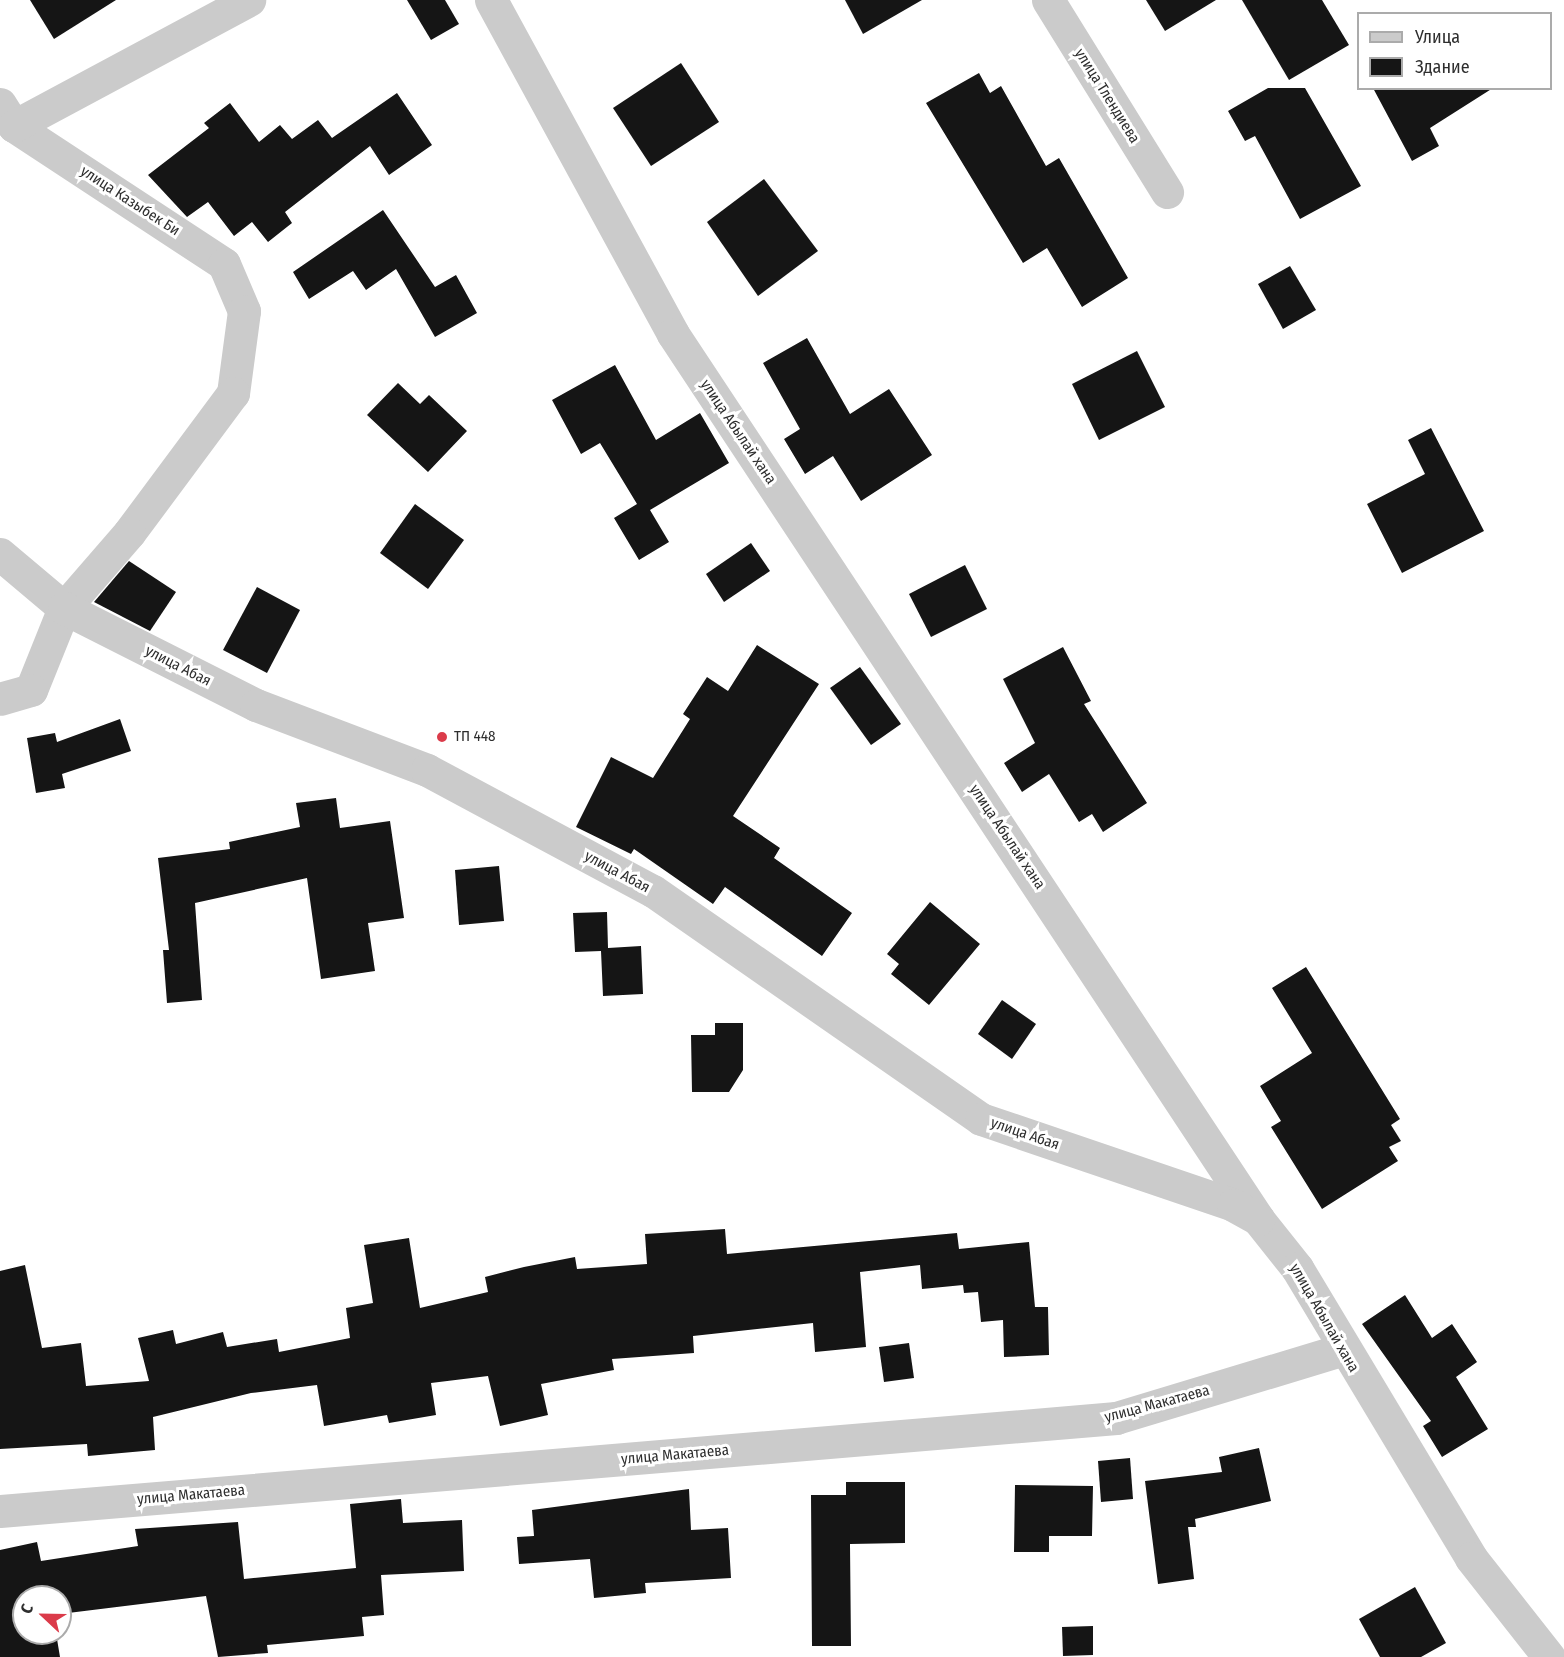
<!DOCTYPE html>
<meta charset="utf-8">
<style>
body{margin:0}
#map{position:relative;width:1564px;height:1657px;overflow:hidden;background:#fff;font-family:"Fira Sans Condensed",sans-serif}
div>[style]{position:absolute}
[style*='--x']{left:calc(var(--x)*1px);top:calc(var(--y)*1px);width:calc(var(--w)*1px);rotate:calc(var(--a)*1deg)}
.building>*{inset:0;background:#151515}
.minor>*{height:33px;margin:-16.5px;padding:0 16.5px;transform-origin:16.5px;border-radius:16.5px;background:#cbcbcb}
.dots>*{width:16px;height:16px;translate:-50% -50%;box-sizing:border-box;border:3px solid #fff;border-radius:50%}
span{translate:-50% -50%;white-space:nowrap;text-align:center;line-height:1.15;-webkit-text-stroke:6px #fff;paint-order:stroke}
.street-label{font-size:15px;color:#2e2e2e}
.poi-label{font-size:15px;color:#2e2e2e}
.left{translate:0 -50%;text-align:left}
.legend{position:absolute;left:1357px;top:12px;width:195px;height:78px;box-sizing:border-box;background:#fff;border:2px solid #ababab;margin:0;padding:8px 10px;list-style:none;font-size:18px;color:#2e2e2e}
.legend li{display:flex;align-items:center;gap:12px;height:30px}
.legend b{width:30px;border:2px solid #ababab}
.north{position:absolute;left:12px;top:1585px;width:60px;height:60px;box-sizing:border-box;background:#fff;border:2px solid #ababab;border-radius:50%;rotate:292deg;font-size:16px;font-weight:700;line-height:24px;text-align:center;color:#2e2e2e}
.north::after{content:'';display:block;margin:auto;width:21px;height:27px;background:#db3b4a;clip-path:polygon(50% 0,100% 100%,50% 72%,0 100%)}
</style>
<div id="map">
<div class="building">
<i style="clip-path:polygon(30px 0,116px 0,54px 39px)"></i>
<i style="clip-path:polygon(407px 0,445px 0,459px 24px,431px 40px)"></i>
<i style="clip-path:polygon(845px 0,922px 0,863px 34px)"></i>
<i style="clip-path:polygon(1146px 0,1216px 0,1165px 31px)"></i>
<i style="clip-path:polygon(1242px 0,1322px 0,1349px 45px,1289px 80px)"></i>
<i style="clip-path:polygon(681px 63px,719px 122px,651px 166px,613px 108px)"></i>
<i style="clip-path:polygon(979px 73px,990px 93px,1001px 86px,1046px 166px,1059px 158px,1128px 278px,1082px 307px,1047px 248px,1023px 263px,926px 103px)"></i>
<i style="clip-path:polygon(1268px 88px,1305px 88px,1361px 186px,1300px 219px,1255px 136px,1245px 141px,1228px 111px)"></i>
<i style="clip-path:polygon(1373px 88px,1493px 88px,1430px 128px,1439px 146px,1412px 161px)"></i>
<i style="clip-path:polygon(397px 93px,432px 145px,389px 175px,370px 146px,285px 212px,292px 223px,268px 242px,252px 222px,234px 236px,208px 202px,187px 217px,148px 175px,209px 128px,204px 123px,230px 103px,259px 142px,280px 125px,292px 139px,318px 120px,332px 138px)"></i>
<i style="clip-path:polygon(764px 179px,818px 251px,758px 296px,707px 222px)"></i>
<i style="clip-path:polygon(383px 210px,435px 287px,456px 275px,477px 313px,435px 337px,396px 269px,366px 290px,353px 271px,309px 299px,293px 272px)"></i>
<i style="clip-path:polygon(1290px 266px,1316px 310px,1283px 329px,1258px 284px)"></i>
<i style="clip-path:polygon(807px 338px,850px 414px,889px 389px,932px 455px,861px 501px,833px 456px,805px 474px,784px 439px,800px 429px,763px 363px)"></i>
<i style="clip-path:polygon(1137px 351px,1165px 407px,1099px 440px,1072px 384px)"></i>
<i style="clip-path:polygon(615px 365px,656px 440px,700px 413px,729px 463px,650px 510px,669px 542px,639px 560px,614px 518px,637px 504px,600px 443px,581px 454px,552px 400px)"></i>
<i style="clip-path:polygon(398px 383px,420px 404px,429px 395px,467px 431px,428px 472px,367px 415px)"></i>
<i style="clip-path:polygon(1431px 428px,1484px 531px,1402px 573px,1367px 504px,1425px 474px,1408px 440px)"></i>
<i style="clip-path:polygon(415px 504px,464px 540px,428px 589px,380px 553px)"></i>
<i style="clip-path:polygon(751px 543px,770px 571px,724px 602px,706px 574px)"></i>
<i style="clip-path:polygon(129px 561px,176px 592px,150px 631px,94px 602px)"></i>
<i style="clip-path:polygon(965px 565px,987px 609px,931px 637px,909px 594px)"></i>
<i style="clip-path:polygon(257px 587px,300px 610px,267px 673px,223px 650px)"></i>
<i style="clip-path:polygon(757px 645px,819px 684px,733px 816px,780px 848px,774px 858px,852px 913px,822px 956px,725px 887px,713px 904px,634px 849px,631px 854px,576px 827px,611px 757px,653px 778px,690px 719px,683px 714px,707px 677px,728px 691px)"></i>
<i style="clip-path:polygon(1063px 647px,1091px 701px,1084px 704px,1147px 803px,1103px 832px,1092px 814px,1079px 822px,1049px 774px,1022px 792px,1004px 763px,1035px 743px,1003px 679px)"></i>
<i style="clip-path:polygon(860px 667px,901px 724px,871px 745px,830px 688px)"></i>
<i style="clip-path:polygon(120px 719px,131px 751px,62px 774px,65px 788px,36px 793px,27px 738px,55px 733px,57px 742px)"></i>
<i style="clip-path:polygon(336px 798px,340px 828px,390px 821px,404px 918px,368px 923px,375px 971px,321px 979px,307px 878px,195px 903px,202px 1000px,167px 1003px,163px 950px,169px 950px,158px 858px,230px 849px,229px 842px,300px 827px,296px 803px)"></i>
<i style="clip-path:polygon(499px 866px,504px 921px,459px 925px,455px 870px)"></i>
<i style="clip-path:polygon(930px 902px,980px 944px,929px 1005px,891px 974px,899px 964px,887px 954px)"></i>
<i style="clip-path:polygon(607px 912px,608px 948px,641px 946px,643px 994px,603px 996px,601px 951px,575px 952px,573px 913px)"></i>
<i style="clip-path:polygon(1306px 967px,1400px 1119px,1391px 1125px,1401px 1141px,1389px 1147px,1398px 1161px,1322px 1209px,1271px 1127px,1281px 1121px,1260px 1086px,1312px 1053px,1272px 988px)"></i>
<i style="clip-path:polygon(1002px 1000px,1036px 1024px,1012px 1059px,978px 1034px)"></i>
<i style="clip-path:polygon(715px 1023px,743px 1023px,743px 1070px,729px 1092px,692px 1092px,691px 1035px,715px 1035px)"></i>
<i style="clip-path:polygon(725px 1229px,727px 1254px,957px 1233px,959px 1249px,1029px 1242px,1035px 1307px,1048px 1307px,1049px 1355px,1004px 1357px,1003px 1320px,981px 1322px,978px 1292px,964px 1293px,963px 1285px,922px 1289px,920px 1265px,860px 1272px,866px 1347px,815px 1352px,813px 1323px,693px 1336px,694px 1353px,612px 1359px,614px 1370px,541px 1384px,548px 1415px,500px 1426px,488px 1376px,431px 1383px,436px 1415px,389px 1423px,387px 1415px,324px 1426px,317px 1385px,251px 1393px,153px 1417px,155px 1450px,88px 1456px,87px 1444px,0 1449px,0 1271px,25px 1265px,42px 1348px,81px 1343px,86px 1386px,149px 1381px,138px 1338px,173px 1330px,176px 1344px,223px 1332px,227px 1347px,277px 1339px,279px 1352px,350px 1338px,346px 1308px,373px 1303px,364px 1245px,409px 1238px,420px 1308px,488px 1292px,485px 1277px,524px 1267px,575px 1257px,577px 1269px,647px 1264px,645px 1234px)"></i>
<i style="clip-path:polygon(1405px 1295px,1432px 1338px,1452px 1324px,1477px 1362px,1456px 1377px,1488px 1429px,1442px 1457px,1423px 1426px,1431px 1421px,1362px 1324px)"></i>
<i style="clip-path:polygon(909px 1343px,914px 1378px,884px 1382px,879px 1347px)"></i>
<i style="clip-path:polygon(1259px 1448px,1271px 1501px,1195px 1519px,1196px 1527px,1188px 1527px,1194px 1579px,1158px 1584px,1145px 1481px,1222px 1472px,1219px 1457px)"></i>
<i style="clip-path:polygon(1130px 1458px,1133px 1499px,1101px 1502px,1098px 1461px)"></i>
<i style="clip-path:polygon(846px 1482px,905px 1482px,905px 1543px,850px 1544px,851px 1646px,812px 1646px,811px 1495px,846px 1495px)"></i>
<i style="clip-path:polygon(1015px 1485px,1093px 1486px,1092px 1536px,1049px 1536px,1049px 1552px,1014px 1552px)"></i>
<i style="clip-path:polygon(689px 1489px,691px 1530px,728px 1528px,731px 1578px,645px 1583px,646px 1593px,594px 1598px,590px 1559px,519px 1564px,517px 1537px,534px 1536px,532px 1510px)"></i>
<i style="clip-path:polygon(401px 1499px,403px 1523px,462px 1520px,464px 1571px,381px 1575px,384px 1615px,362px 1617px,364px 1636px,267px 1645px,268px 1653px,218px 1657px,206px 1596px,60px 1614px,60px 1597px,24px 1597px,24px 1633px,56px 1633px,60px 1657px,0 1657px,0 1550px,37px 1542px,41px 1561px,138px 1546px,135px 1529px,238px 1522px,244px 1579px,356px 1568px,350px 1504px)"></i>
<i style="clip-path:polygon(1415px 1587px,1446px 1643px,1421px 1657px,1380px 1657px,1359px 1619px)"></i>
<i style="clip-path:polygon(1093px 1626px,1093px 1655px,1063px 1656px,1062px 1627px)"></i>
</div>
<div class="minor">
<i style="--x:491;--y:0;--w:380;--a:61.4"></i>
<i style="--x:673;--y:334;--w:1061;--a:56.53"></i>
<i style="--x:1258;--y:1219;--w:63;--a:51.5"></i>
<i style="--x:1297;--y:1268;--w:338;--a:59"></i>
<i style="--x:1471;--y:1558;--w:126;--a:51.8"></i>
<i style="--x:1048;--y:0;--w:226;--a:58.2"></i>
<i style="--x:0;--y:104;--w:26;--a:58"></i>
<i style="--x:14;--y:126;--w:251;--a:33.3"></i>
<i style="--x:224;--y:264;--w:51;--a:66.9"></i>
<i style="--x:244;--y:311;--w:83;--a:97.6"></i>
<i style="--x:233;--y:393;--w:174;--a:126.6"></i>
<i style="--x:129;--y:533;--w:99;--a:130.9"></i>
<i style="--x:64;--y:608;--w:88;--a:111.9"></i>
<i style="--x:31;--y:690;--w:32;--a:164"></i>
<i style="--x:14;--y:126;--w:267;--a:-28.2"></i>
<i style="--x:0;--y:554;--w:84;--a:40.2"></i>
<i style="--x:64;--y:608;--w:215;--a:26.8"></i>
<i style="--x:256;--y:705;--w:183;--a:20.8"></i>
<i style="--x:427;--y:770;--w:256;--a:28.2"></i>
<i style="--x:653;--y:891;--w:399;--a:34.8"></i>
<i style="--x:981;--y:1119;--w:266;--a:18.8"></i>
<i style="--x:1233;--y:1205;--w:29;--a:29"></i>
<i style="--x:0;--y:1511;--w:1120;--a:-4.76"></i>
<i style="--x:1116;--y:1418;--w:235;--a:-16.8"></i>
</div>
<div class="dots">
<i style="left:442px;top:737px;background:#db3b4a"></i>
</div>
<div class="street-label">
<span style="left:1107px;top:96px;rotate:58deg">улица Тлендиева</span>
<span style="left:130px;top:201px;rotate:33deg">улица Казыбек Би</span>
<span style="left:738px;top:432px;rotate:56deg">улица Абылай хана</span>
<span style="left:178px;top:666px;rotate:27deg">улица Абая</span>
<span style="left:1007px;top:837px;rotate:56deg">улица Абылай хана</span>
<span style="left:617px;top:872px;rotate:28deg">улица Абая</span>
<span style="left:1025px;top:1134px;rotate:19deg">улица Абая</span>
<span style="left:1324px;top:1318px;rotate:60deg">улица Абылай хана</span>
<span style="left:1157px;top:1404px;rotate:-15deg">улица Макатаева</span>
<span style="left:675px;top:1455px;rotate:-5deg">улица Макатаева</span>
<span style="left:191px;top:1495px;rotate:-5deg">улица Макатаева</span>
</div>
<div class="poi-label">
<span class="left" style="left:454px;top:737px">ТП 448</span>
</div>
<ul class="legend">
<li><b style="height:8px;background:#cbcbcb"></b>Улица</li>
<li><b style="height:16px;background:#151515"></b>Здание</li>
</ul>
<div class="north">С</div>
</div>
